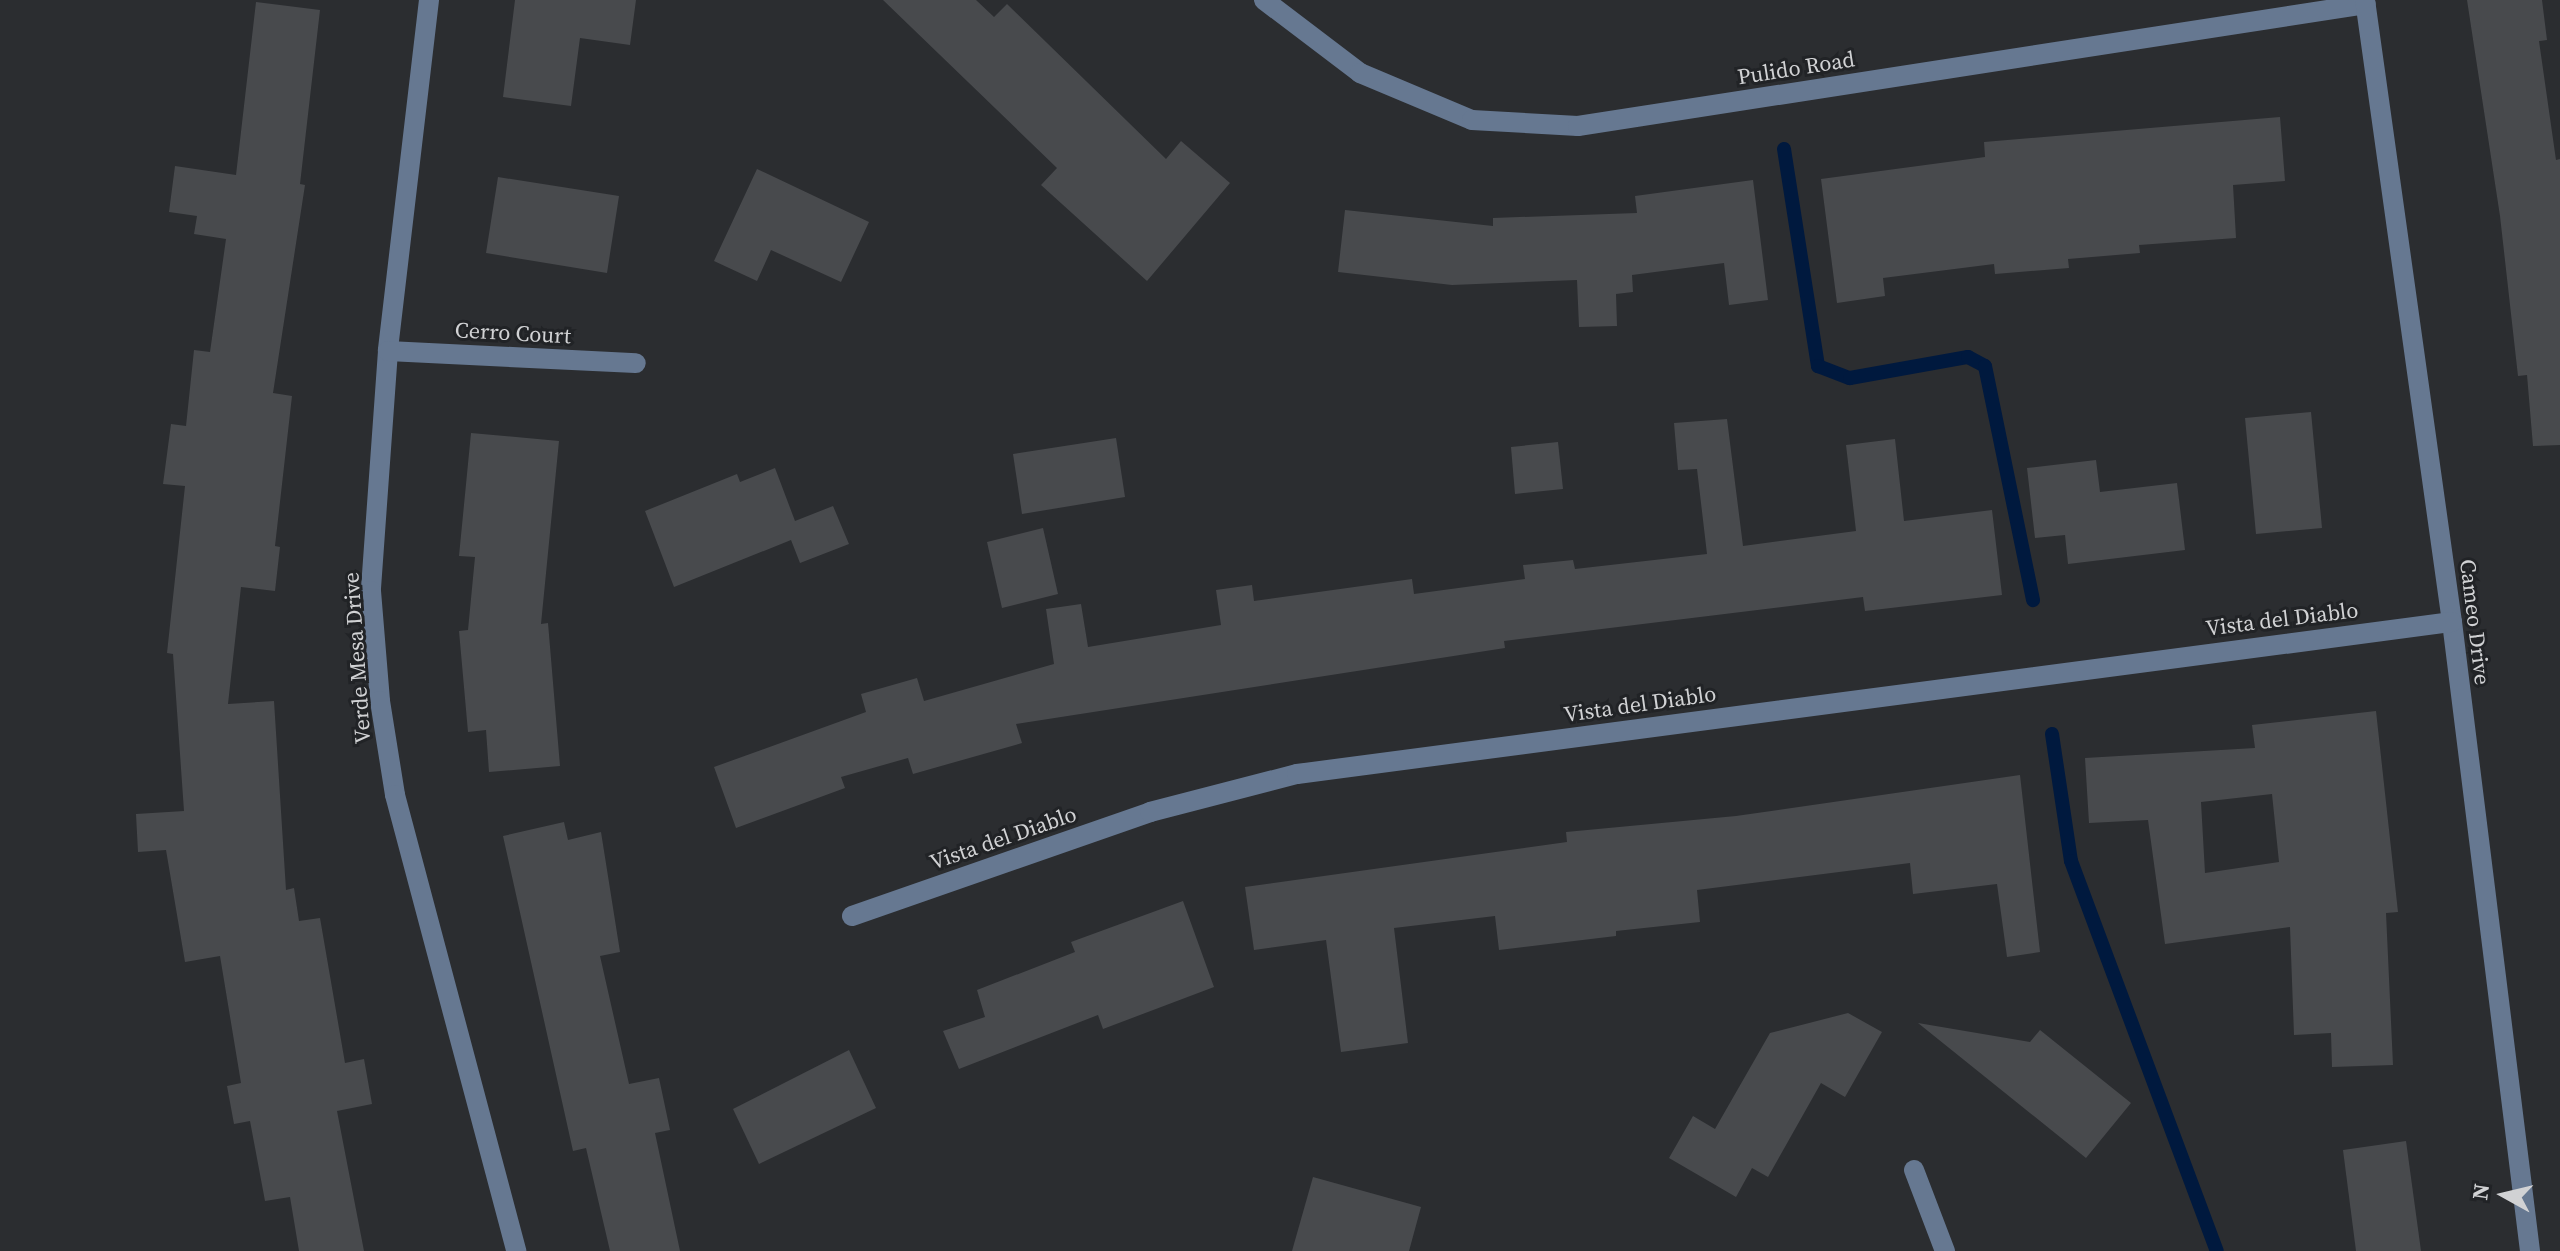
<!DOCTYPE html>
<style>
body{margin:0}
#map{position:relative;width:2560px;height:1251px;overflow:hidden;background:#2b2d30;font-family:"Source Serif 4",serif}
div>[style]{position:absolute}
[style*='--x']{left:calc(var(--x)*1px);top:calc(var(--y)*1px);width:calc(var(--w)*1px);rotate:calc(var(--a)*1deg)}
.stream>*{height:14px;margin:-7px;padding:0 7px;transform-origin:7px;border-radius:7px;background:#00193e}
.building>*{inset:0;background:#484a4d}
.minor>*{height:20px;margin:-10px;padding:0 10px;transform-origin:10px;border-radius:10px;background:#667891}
span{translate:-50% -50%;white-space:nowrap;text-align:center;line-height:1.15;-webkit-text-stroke:6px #212326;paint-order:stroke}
.street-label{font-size:22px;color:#d1d2d4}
.north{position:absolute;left:2464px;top:1155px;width:80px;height:80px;-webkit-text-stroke:6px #212326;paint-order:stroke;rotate:278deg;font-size:22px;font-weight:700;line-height:32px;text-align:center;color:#d1d2d4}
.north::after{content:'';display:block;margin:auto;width:28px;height:36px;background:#d1d2d4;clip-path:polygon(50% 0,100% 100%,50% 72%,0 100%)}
</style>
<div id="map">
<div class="stream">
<i style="--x:1784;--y:149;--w:220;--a:81.1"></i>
<i style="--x:1818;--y:366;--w:34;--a:21"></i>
<i style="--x:1850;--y:378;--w:120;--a:-10.1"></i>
<i style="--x:1968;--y:357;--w:19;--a:28"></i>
<i style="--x:1985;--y:366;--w:239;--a:78.4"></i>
<i style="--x:2052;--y:734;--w:128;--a:81.5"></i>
<i style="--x:2071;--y:861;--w:416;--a:69.5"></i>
</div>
<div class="building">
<i style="clip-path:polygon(515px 0,636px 0,630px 45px,580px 38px,571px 106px,503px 97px)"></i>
<i style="clip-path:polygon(883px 0,976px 0,994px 17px,1007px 4px,1166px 159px,1181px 141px,1230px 183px,1147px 281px,1041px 185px,1057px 168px)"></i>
<i style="clip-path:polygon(2467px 0,2542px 0,2547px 40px,2539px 41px,2556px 160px,2560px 159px,2560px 445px,2533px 446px,2527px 375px,2518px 376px,2500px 216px)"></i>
<i style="clip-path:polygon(256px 2px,320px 10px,300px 184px,305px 185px,273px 393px,292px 396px,275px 546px,280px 547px,275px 591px,241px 587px,228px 704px,274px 701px,286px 890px,294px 888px,299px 921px,320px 918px,345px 1063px,364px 1059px,372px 1104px,337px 1111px,364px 1251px,299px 1251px,290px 1197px,265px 1201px,250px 1121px,234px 1124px,227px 1086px,241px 1083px,220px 956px,185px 962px,166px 850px,138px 852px,136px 814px,184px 811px,173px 654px,167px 653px,185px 486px,163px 484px,171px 424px,186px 426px,194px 350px,210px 352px,226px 239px,194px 234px,197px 216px,169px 212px,175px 166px,236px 175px)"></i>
<i style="clip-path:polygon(2280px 117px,2285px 181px,2233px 185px,2236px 238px,2139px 245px,2140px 253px,2068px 259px,2069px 268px,1995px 274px,1994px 264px,1883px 278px,1885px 296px,1837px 303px,1821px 179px,1985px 157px,1984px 142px)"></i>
<i style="clip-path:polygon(757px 169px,869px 222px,841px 282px,771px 250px,757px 281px,714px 261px)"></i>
<i style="clip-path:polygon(498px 177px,619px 196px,607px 273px,486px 253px)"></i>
<i style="clip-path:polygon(1753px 180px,1768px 300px,1729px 305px,1724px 263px,1632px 275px,1633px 292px,1616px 294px,1617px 326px,1579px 327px,1577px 280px,1452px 285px,1338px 272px,1345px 210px,1493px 226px,1493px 218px,1637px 213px,1635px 196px)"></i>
<i style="clip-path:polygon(2311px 412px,2322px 528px,2256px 534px,2245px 418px)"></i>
<i style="clip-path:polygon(1727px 419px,1743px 546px,1856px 531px,1846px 445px,1895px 439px,1904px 521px,1992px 510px,2002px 595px,1865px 611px,1863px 597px,1504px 641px,1505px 648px,1016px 724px,1022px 743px,913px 774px,908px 758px,841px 777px,845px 788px,736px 828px,714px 767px,866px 712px,861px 694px,917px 678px,924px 701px,1054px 664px,1046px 609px,1081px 604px,1088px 647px,1221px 625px,1216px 590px,1252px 585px,1254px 601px,1412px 579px,1414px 594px,1525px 579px,1523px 565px,1573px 560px,1575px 569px,1707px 554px,1697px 469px,1678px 470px,1674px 423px)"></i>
<i style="clip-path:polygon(471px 433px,559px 441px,541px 624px,548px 623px,560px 766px,489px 772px,486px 730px,468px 732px,459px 631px,468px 630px,475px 557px,459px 556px)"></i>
<i style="clip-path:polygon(1116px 438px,1125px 497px,1022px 514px,1013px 454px)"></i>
<i style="clip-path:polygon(1558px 442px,1563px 489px,1515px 494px,1511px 447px)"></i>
<i style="clip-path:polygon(2096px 460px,2100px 492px,2177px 483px,2185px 550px,2068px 564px,2065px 535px,2035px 538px,2027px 468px)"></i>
<i style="clip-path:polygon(775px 468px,795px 521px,833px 506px,849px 544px,800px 563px,791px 540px,674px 587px,645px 511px,737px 474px,740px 482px)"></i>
<i style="clip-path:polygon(1043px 528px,1058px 594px,1002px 608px,987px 542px)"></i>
<i style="clip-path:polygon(evenodd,2376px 711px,2398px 912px,2386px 913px,2393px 1065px,2332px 1067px,2331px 1033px,2294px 1035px,2290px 927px,2165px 944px,2148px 820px,2089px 823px,2085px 758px,2255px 748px,2252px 725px,2376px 711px,2272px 794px,2279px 862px,2205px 873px,2201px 802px,2272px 794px)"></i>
<i style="clip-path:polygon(2020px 775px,2040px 952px,2007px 957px,1997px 884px,1913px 894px,1910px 863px,1697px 890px,1700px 922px,1616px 931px,1616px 936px,1499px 950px,1495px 916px,1394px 928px,1408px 1043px,1341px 1052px,1326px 940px,1254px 950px,1245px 887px,1567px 842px,1566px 832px,1736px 816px)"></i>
<i style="clip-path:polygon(564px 822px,568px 840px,601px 832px,620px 952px,600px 956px,629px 1084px,659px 1078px,670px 1130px,655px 1133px,680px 1251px,610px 1251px,586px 1148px,573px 1151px,503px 836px)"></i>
<i style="clip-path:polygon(1183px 901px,1214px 987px,1103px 1029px,1098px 1015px,959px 1069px,943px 1031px,985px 1017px,977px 990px,1075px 952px,1071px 942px)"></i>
<i style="clip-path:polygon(1848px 1013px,1882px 1032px,1845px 1097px,1821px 1083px,1768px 1177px,1752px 1168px,1736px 1197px,1669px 1158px,1693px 1116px,1715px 1129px,1770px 1033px)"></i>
<i style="clip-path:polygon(1918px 1023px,2030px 1042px,2040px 1030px,2131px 1103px,2086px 1158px)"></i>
<i style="clip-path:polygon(849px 1050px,876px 1108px,759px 1164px,733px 1109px)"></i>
<i style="clip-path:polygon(2406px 1141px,2421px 1251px,2356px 1251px,2343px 1150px)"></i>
<i style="clip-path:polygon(1313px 1177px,1421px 1207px,1409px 1251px,1292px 1251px)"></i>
</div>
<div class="minor">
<i style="--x:429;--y:0;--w:353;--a:96.7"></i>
<i style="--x:388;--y:351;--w:241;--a:94.1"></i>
<i style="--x:371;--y:591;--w:110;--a:85.3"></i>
<i style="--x:380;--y:701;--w:95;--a:80.9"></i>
<i style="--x:395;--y:795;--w:472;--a:75.1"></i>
<i style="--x:1264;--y:0;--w:121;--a:37.2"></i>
<i style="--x:1360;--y:73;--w:121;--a:22.8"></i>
<i style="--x:1472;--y:120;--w:106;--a:3.2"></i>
<i style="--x:1578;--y:126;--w:797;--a:-8.8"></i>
<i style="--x:2365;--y:0;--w:628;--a:82.04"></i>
<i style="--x:2452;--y:622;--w:634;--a:82.93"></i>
<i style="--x:388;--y:351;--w:248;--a:2.8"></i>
<i style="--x:852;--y:916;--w:316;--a:-19.2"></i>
<i style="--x:1150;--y:812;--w:152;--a:-14.5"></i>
<i style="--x:1297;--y:774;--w:1165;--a:-7.5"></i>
<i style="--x:1914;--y:1170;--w:87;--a:69.1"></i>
</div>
<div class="street-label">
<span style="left:1796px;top:68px;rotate:-9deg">Pulido Road</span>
<span style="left:513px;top:333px;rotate:3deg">Cerro Court</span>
<span style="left:2282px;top:619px;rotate:-7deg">Vista del Diablo</span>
<span style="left:2475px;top:622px;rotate:83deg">Cameo Drive</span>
<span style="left:357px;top:658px;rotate:-94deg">Verde Mesa Drive</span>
<span style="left:1640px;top:704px;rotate:-8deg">Vista del Diablo</span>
<span style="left:1003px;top:838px;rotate:-19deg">Vista del Diablo</span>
</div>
<div class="north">N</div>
</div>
